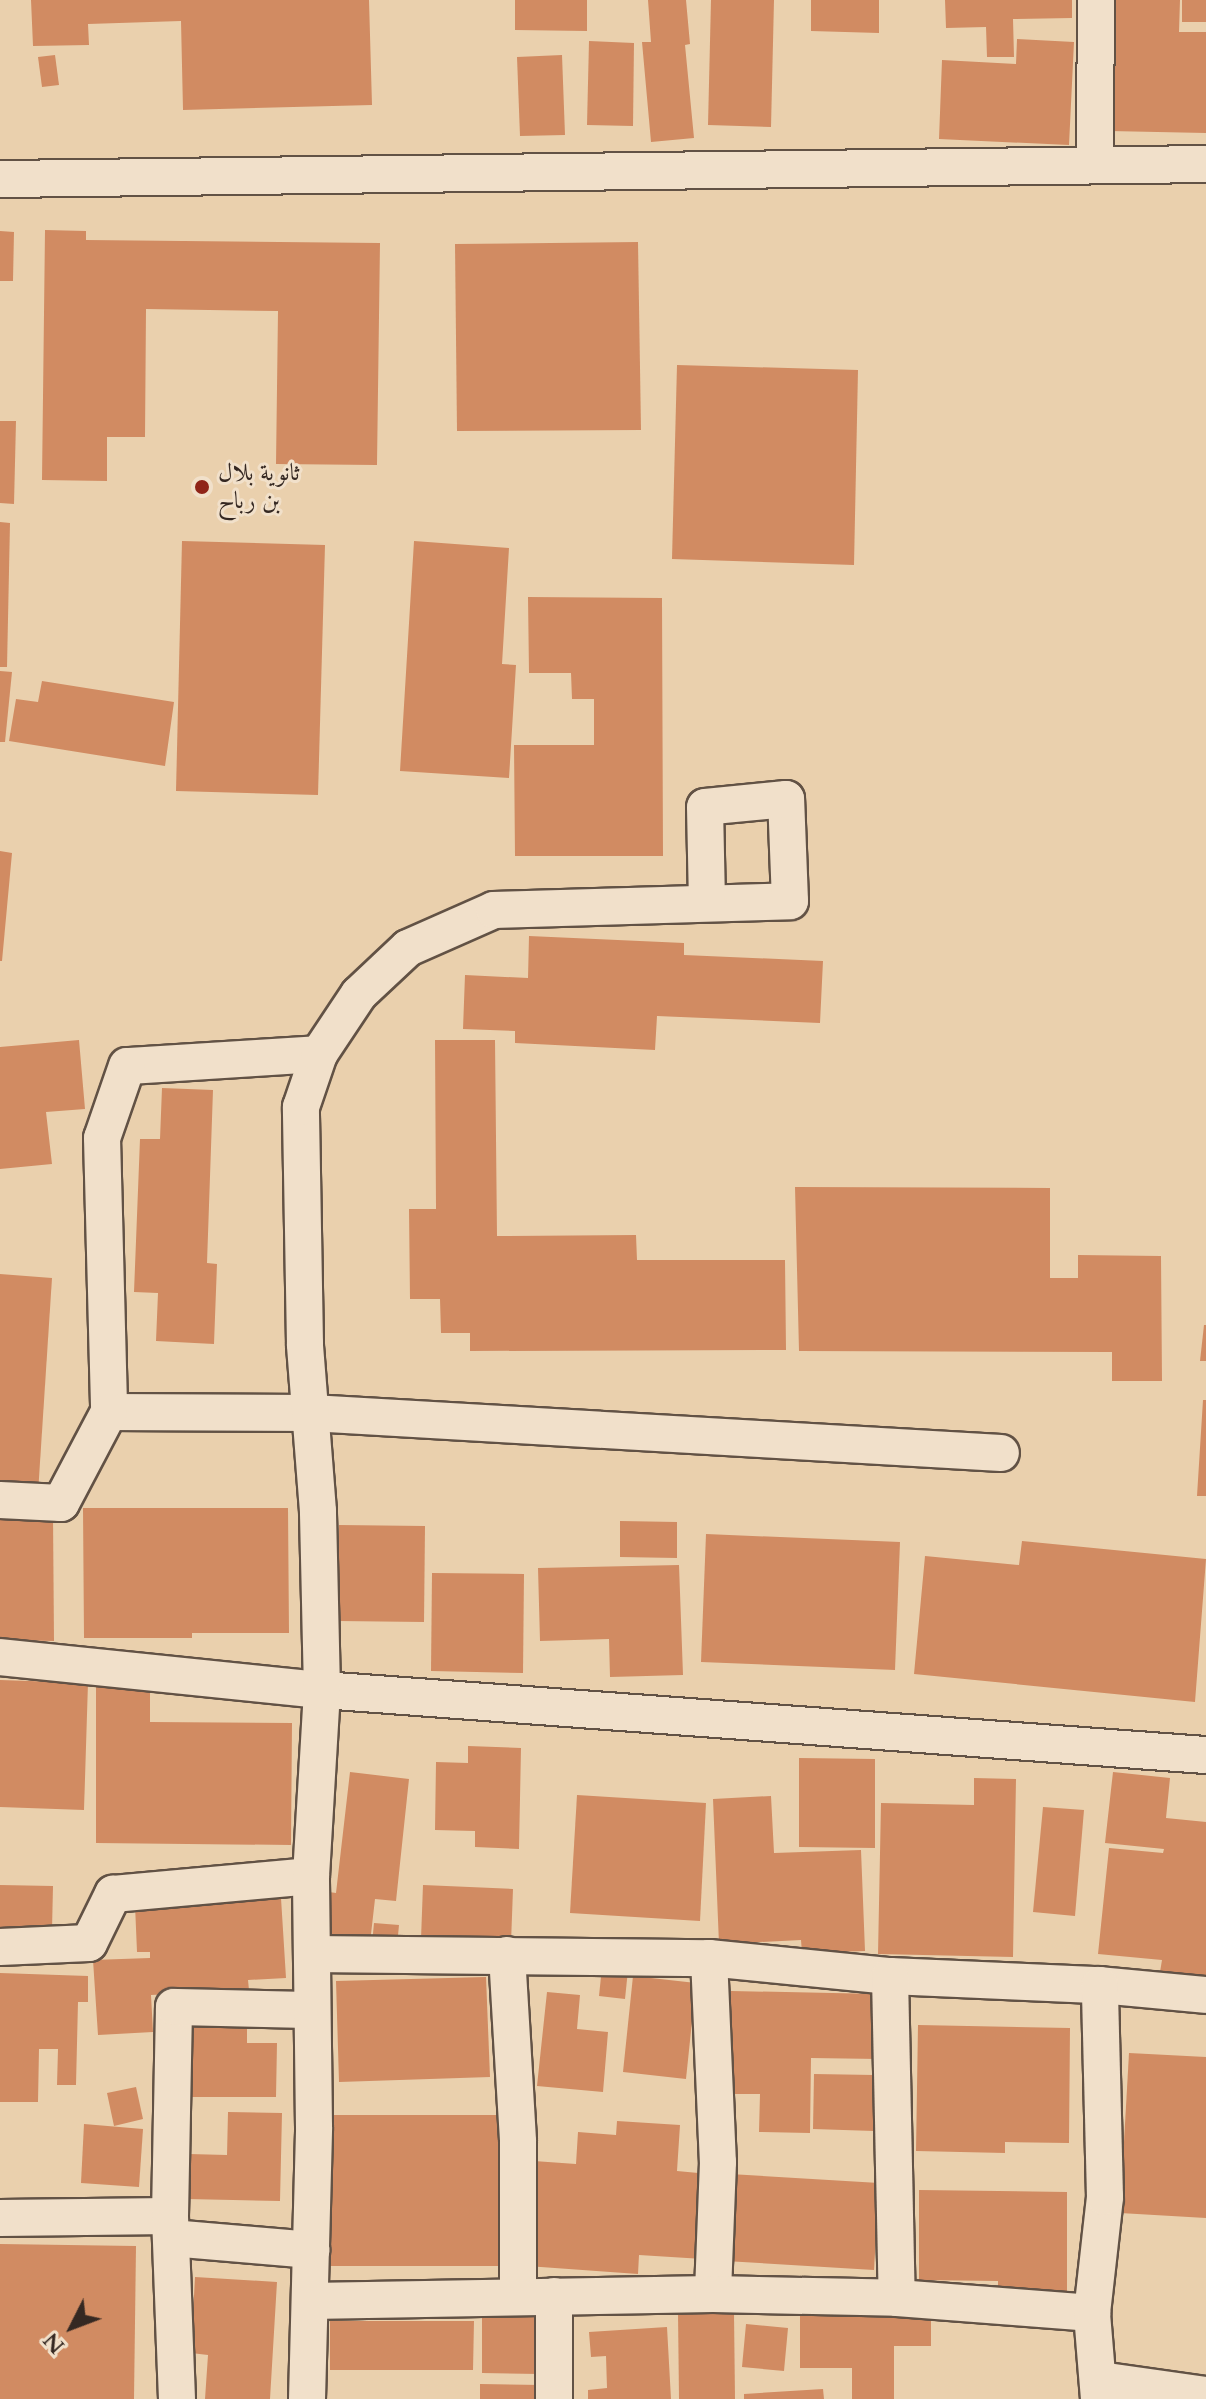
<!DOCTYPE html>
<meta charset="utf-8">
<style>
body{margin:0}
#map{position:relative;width:1206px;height:2399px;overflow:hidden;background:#ead0ad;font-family:Cardo,Amiri,serif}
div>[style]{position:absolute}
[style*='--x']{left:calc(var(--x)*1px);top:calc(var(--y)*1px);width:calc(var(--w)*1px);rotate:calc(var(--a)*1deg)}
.building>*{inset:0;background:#d18b62}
.roads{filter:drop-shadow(2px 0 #625245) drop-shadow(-2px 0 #625245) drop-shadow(0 2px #625245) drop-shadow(0 -2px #625245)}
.street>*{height:36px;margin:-18px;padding:0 18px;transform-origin:18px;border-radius:18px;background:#f1e0ca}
.dots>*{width:22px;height:22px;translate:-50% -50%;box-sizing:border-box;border:4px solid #f1e0ca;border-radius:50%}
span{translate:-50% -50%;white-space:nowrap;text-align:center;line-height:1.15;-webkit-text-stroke:6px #f1e0ca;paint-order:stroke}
.poi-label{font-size:24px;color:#352822}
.left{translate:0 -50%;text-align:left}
.north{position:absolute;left:32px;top:2287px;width:80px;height:80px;-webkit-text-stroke:6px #f1e0ca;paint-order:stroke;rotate:228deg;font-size:22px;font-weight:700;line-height:32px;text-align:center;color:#352822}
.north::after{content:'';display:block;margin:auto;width:28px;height:36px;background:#352822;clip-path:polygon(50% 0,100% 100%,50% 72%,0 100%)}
</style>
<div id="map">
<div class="building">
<i style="clip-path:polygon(31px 0,369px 0,372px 105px,183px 110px,181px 21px,88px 24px,89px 45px,33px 46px)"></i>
<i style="clip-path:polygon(515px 0,587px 0,587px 31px,515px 30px)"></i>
<i style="clip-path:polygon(648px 0,686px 0,690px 44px,685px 45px,694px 138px,651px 142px,642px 42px,651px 42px)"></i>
<i style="clip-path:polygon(711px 0,774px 0,771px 127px,708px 125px)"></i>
<i style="clip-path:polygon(811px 0,879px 0,879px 33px,811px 31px)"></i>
<i style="clip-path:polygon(945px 0,1072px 0,1072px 18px,1013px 19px,1014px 57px,987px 57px,986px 27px,946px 28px)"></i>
<i style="clip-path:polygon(1115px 0,1180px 0,1179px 32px,1206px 32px,1206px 133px,1109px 131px,1110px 36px,1115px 37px)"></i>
<i style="clip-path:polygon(1182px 0,1206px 0,1206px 22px,1182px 22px)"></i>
<i style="clip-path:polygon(1017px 39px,1074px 42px,1069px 145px,939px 139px,942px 60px,1016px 64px)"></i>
<i style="clip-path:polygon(589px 41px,634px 43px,633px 126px,587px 125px)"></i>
<i style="clip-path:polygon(55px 55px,59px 85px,42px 87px,38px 57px)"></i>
<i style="clip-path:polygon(562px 55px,565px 135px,520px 136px,517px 57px)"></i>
<i style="clip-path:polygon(45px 230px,86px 231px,86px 240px,380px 243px,377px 465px,276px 464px,278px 311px,146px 309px,145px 437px,107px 437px,107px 481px,42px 480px)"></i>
<i style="clip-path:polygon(0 231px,14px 232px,13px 281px,0 281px)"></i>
<i style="clip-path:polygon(638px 242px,641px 430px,457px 431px,455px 244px)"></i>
<i style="clip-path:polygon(677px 365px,858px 370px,854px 565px,672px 559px)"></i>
<i style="clip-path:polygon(0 421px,16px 421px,14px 504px,0 503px)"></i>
<i style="clip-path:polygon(0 522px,10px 523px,7px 667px,0 667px)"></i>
<i style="clip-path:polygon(182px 541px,325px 545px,318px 795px,176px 791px)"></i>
<i style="clip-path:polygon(414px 541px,509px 548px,502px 664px,516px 665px,509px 778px,400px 771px)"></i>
<i style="clip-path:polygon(528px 597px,662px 598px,663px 856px,515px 856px,514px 745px,594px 745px,594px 699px,572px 699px,571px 673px,529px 673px)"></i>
<i style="clip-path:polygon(0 671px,12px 672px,5px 742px,0 742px)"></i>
<i style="clip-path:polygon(42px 681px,174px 702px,165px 766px,9px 741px,16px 699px,38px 702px)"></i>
<i style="clip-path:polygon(0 851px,12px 853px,2px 961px,0 961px)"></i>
<i style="clip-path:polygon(529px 936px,684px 943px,684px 955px,823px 961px,820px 1023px,657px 1016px,655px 1050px,515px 1043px,515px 1031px,463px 1029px,465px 975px,528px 978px)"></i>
<i style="clip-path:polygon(79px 1040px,85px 1109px,46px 1112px,52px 1164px,0 1169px,0 1047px)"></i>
<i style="clip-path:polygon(435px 1040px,495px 1040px,497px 1236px,636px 1235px,637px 1260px,785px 1260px,786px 1350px,470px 1351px,470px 1333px,441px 1333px,440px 1299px,410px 1299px,409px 1209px,436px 1209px)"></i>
<i style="clip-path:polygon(162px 1088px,213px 1090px,207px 1263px,217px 1264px,214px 1344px,156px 1341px,158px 1293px,134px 1292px,140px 1139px,160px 1139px)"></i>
<i style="clip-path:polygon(795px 1187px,1050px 1188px,1050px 1278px,1078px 1278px,1078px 1255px,1161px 1256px,1162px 1381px,1112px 1381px,1112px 1352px,799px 1351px)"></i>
<i style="clip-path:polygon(0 1274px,52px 1278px,38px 1493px,0 1490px)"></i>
<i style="clip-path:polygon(1204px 1325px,1206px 1325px,1206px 1361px,1200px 1361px)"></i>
<i style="clip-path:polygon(1203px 1400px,1206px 1400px,1206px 1496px,1197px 1496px)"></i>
<i style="clip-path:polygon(83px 1508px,288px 1508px,289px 1633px,192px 1633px,192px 1638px,84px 1638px)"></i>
<i style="clip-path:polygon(0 1516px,53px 1516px,54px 1641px,0 1640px)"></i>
<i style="clip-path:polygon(620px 1521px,677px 1522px,677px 1558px,620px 1557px)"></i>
<i style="clip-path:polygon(339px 1525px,425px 1526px,424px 1622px,338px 1621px)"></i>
<i style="clip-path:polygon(706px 1534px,900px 1542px,895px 1670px,701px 1662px)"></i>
<i style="clip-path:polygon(1022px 1541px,1206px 1559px,1195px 1702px,914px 1674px,925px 1556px,1019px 1565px)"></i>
<i style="clip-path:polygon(679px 1565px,683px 1675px,610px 1677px,609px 1639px,540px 1641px,538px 1568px)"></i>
<i style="clip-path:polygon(432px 1573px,524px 1574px,523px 1673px,431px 1671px)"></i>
<i style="clip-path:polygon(0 1680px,88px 1683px,84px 1810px,0 1807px)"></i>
<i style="clip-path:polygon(96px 1687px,150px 1687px,150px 1722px,292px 1723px,291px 1845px,96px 1843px)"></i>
<i style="clip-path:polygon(468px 1746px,521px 1748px,519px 1849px,475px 1847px,475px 1831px,435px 1830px,436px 1762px,468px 1763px)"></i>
<i style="clip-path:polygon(799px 1758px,875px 1759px,875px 1848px,799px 1847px)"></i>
<i style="clip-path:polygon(350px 1772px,409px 1779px,396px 1901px,375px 1899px,370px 1943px,324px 1937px,329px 1892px,336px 1893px)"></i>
<i style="clip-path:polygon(1113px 1772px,1170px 1778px,1166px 1818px,1206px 1822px,1206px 1976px,1160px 1972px,1162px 1960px,1098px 1954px,1109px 1848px,1163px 1853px,1164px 1849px,1105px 1843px)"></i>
<i style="clip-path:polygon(974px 1778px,1016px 1779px,1013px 1957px,878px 1954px,881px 1803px,974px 1805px)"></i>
<i style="clip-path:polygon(577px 1795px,706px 1803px,700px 1921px,570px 1913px)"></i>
<i style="clip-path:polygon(771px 1796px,774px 1853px,861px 1850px,865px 1951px,802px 1953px,801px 1940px,719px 1944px,713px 1799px)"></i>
<i style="clip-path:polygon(1043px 1807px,1084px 1810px,1075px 1916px,1033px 1912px)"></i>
<i style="clip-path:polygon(0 1885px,53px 1886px,52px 1930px,0 1929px)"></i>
<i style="clip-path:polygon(423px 1885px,513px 1889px,511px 1943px,421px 1939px)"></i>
<i style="clip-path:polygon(281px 1898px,286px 1978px,248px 1980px,249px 1990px,151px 1995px,153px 2032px,98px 2035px,93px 1960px,150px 1958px,150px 1952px,137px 1952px,135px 1905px)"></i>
<i style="clip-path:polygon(374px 1923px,399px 1925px,397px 1946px,372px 1944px)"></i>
<i style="clip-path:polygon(602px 1967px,628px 1970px,625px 1999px,599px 1996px)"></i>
<i style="clip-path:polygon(0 1973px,88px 1976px,88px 2002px,78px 2002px,76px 2085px,57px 2085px,58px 2049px,39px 2049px,38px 2102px,0 2102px)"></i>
<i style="clip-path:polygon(633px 1976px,696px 1983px,686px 2079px,623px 2072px)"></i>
<i style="clip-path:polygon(486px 1977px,490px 2077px,339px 2082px,336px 1981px)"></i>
<i style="clip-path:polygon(731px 1991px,880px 1994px,879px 2059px,811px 2058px,810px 2133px,759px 2132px,760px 2094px,729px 2094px)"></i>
<i style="clip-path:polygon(547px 1992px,580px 1995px,577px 2029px,608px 2032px,603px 2092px,537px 2086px)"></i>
<i style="clip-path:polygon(189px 2018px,247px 2019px,247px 2043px,277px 2043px,276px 2097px,188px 2097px)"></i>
<i style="clip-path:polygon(918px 2025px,1070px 2028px,1069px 2143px,1005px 2142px,1005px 2153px,916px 2151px)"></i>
<i style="clip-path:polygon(1129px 2053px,1206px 2057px,1206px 2218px,1120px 2213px)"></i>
<i style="clip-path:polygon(814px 2074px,874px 2075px,874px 2131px,813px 2129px)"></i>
<i style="clip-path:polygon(136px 2087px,143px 2119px,114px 2126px,107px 2093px)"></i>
<i style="clip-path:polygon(228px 2112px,282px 2113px,280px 2201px,187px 2199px,189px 2154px,227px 2155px)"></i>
<i style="clip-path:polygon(330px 2115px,510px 2115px,510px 2266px,330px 2266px)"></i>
<i style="clip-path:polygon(617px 2121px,680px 2125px,677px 2171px,709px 2174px,703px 2259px,639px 2255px,638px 2274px,527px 2266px,534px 2161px,576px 2164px,578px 2132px,616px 2135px)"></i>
<i style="clip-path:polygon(84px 2124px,143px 2129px,139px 2187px,81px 2183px)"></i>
<i style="clip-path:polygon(730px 2174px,879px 2183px,874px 2270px,725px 2261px)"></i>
<i style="clip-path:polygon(919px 2190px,1067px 2192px,1067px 2299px,998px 2299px,998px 2281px,919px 2280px)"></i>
<i style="clip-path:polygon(0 2244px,136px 2246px,134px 2399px,0 2399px)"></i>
<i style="clip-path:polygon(195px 2277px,277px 2282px,270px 2399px,205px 2399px,208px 2355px,191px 2353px)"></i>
<i style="clip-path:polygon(800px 2308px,931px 2308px,931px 2346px,894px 2346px,894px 2399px,852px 2399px,852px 2368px,800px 2368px)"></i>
<i style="clip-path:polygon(678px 2313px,734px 2313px,735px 2399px,679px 2399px)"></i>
<i style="clip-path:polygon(482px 2314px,539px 2315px,539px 2374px,482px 2373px)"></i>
<i style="clip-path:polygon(330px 2321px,474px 2321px,473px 2370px,330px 2370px)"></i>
<i style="clip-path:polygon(746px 2324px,788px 2328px,784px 2371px,742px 2367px)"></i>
<i style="clip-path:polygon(667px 2327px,671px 2399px,588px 2399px,588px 2390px,607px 2388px,606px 2356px,591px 2357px,589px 2332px)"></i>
<i style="clip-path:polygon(480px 2384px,541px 2385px,541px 2399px,480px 2399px)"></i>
<i style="clip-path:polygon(823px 2389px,824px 2399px,744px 2399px,744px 2394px)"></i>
</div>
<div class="roads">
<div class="street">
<i style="--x:1095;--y:165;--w:165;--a:-89.7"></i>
<i style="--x:0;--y:179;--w:1206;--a:-0.71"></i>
<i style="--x:319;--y:1054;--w:192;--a:176.4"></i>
<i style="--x:127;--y:1066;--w:76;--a:109.1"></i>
<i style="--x:102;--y:1138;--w:274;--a:88.5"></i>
<i style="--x:109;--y:1412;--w:202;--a:0.3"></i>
<i style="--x:311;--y:1413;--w:691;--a:3.32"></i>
<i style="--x:0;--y:1500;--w:61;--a:2.8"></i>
<i style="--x:61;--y:1503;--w:103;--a:-62.2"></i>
<i style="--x:0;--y:1657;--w:324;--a:5.9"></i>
<i style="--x:322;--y:1690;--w:886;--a:4.21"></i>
<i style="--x:0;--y:1947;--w:89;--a:-2.6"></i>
<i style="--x:89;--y:1943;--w:55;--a:-63.9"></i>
<i style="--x:113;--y:1894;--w:199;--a:-5.2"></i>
<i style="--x:312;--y:1954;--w:397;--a:0.6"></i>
<i style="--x:709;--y:1958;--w:182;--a:5.7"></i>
<i style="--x:890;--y:1976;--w:210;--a:2.5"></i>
<i style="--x:1100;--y:1985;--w:106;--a:5.4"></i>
<i style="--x:507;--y:1955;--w:187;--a:86.6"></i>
<i style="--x:518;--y:2142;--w:155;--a:90"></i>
<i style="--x:709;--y:1958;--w:204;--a:87.5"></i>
<i style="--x:718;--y:2162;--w:132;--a:92.2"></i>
<i style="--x:890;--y:1976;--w:322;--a:88.8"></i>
<i style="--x:0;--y:2218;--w:170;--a:-0.7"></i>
<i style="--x:171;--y:2238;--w:141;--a:4.9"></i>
<i style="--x:310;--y:2301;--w:403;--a:-1"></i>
<i style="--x:713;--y:2294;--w:184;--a:1.2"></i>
<i style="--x:897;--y:2298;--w:196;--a:4.4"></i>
<i style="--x:1100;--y:2380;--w:107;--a:8.1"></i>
<i style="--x:177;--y:2399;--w:183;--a:-92.2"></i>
<i style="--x:170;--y:2216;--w:209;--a:-88.9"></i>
<i style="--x:174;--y:2007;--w:137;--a:1.3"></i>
<i style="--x:307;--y:2399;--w:272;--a:-88.5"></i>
<i style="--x:314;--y:2127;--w:251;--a:-90.7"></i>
<i style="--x:311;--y:1876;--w:186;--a:-86.6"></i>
<i style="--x:322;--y:1690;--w:179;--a:-91.3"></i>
<i style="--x:318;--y:1511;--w:168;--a:-94.5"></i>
<i style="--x:305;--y:1344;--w:237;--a:-91"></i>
<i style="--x:301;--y:1107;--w:56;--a:-71.2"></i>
<i style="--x:319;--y:1054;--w:72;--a:-56.3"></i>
<i style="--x:359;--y:994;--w:67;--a:-43.2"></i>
<i style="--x:408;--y:948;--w:94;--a:-23.8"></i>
<i style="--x:494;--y:910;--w:296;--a:-1.7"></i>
<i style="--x:790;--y:901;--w:102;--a:-92.2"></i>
<i style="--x:786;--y:799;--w:81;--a:174.4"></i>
<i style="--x:705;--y:807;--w:96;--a:88.8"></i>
<i style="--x:554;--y:2399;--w:103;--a:-90"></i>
<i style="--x:1099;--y:2399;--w:86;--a:-94.7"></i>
<i style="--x:1092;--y:2313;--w:117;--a:-83.6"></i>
<i style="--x:1105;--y:2197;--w:212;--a:-91.4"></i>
</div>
</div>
<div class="dots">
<i style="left:202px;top:487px;background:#8f2418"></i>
</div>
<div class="poi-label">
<span class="left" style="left:218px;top:487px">ثانوية بلال<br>بن رباح</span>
</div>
<div class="north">N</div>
</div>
